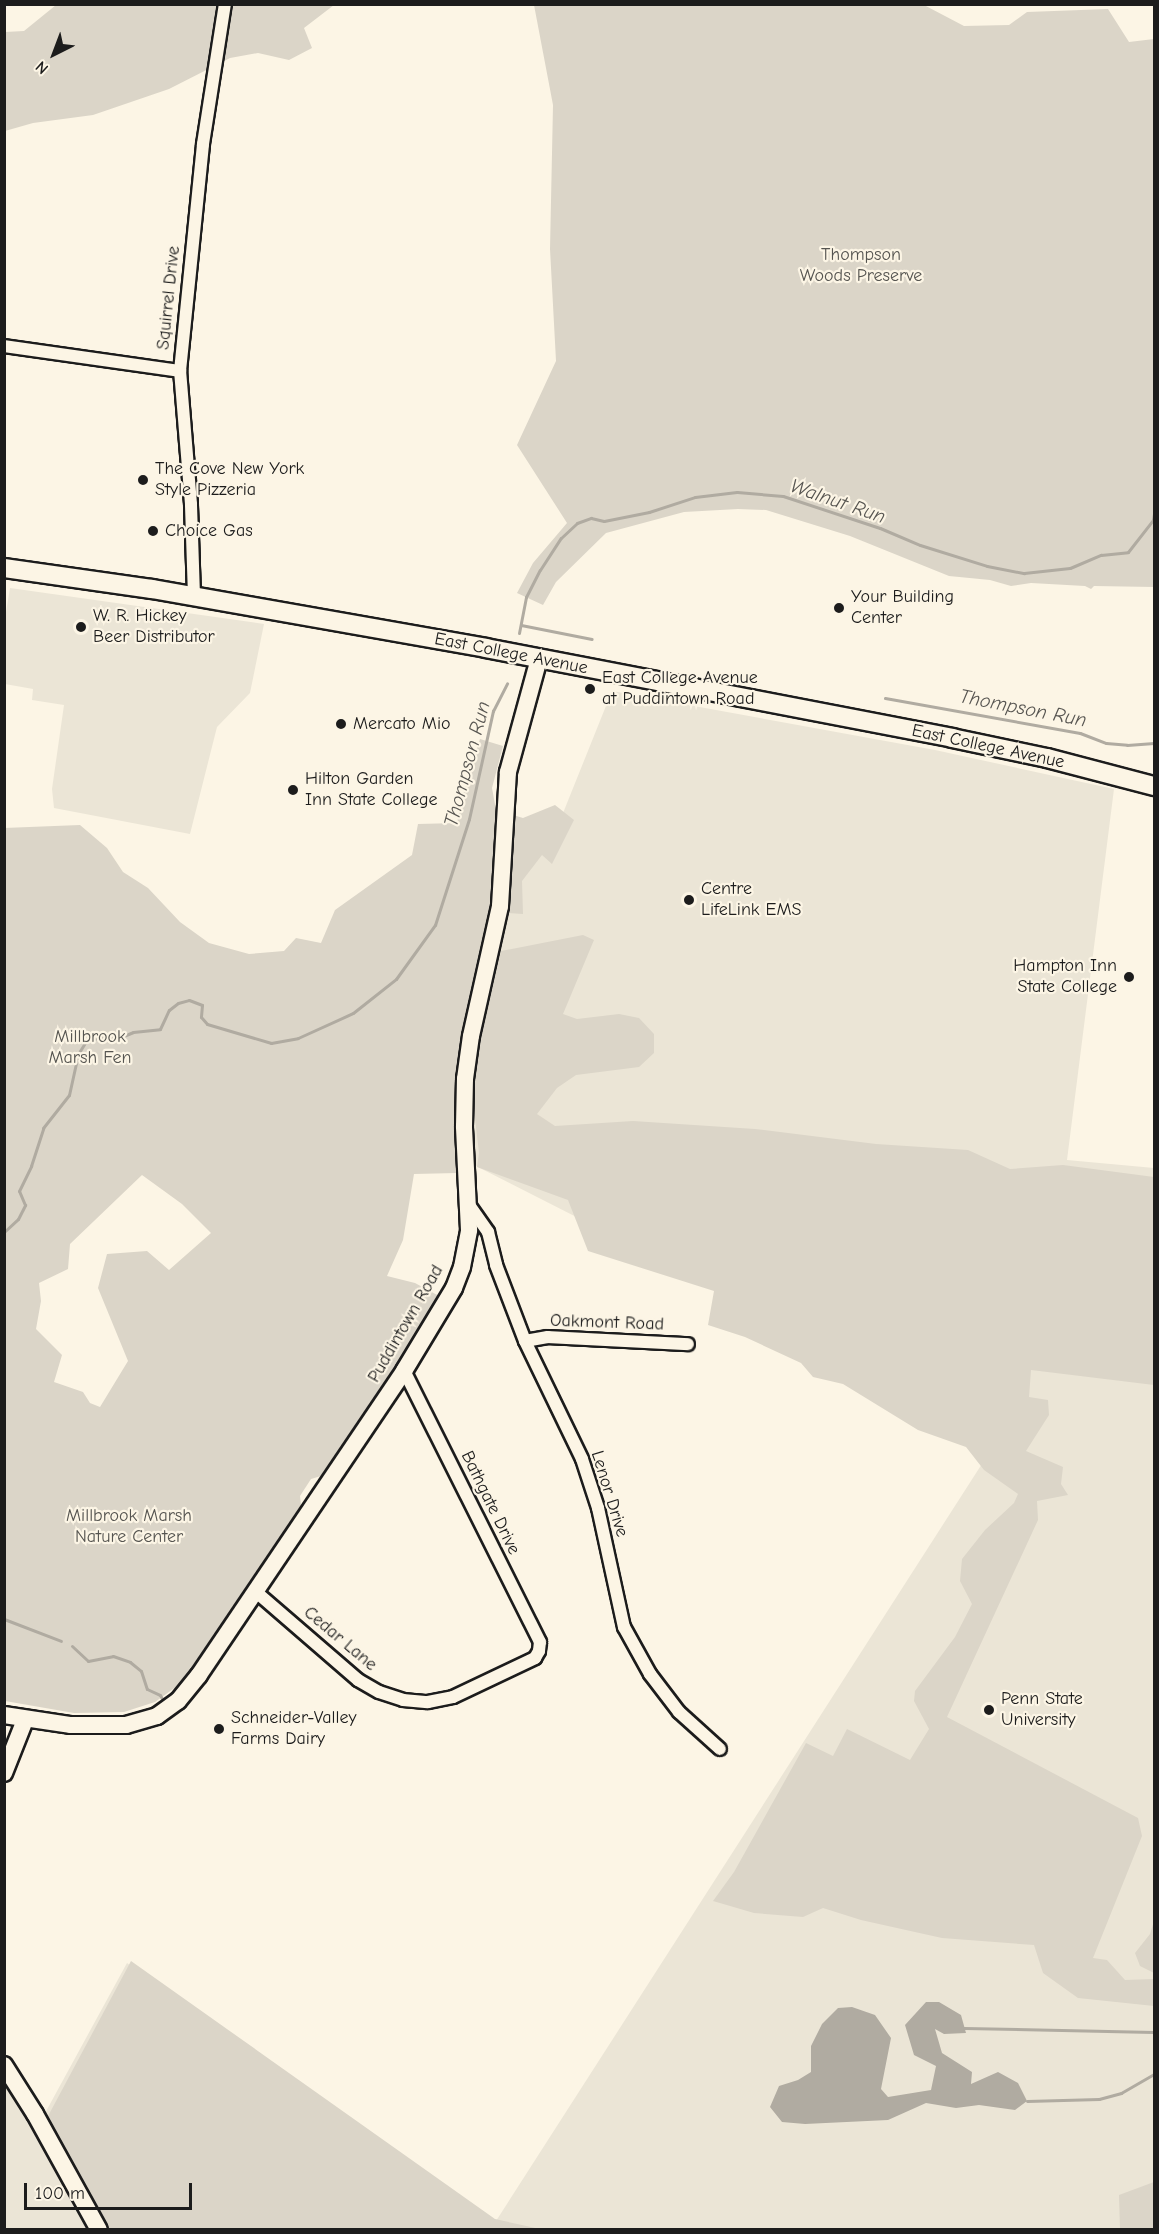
<!DOCTYPE html>
<style>
body{margin:0}
#map{position:relative;width:1159px;height:2234px;overflow:hidden;background:#fcf5e5;font-family:"Comic Neue",sans-serif}
div>[style]{position:absolute}
[style*='--x']{left:calc(var(--x)*1px);top:calc(var(--y)*1px);width:calc(var(--w)*1px);rotate:calc(var(--a)*1deg)}
.built>*{inset:0;background:#ebe5d6}
.green>*{inset:0;background:#dbd5c8}
.water>*{inset:0;background:#b0aba1}
.stream>*{height:3px;margin:-1.5px;padding:0 1.5px;transform-origin:1.5px;border-radius:1.5px;background:#b0aba1}
.roads{filter:drop-shadow(2px 0 #1c1c1c) drop-shadow(-2px 0 #1c1c1c) drop-shadow(0 2px #1c1c1c) drop-shadow(0 -2px #1c1c1c)}
.street>*{height:12px;margin:-6px;padding:0 6px;transform-origin:6px;border-radius:6px;background:#fcf5e5}
.secondary>*{height:16px;margin:-8px;padding:0 8px;transform-origin:8px;border-radius:8px;background:#fcf5e5}
.primary>*{height:18px;margin:-9px;padding:0 9px;transform-origin:9px;border-radius:9px;background:#fcf5e5}
.dots>*{width:16px;height:16px;translate:-50% -50%;box-sizing:border-box;border:3px solid #fcf5e5;border-radius:50%}
span{translate:-50% -50%;white-space:nowrap;text-align:center;line-height:1.15;-webkit-text-stroke:4.5px #fcf5e5;paint-order:stroke}
.park-label{font-size:18px;color:#555450}
.street-label{font-size:18px;color:#1c1c1c}
.poi-label{font-size:18px;color:#1c1c1c}
.left{translate:0 -50%;text-align:left}
.right{translate:-100% -50%;text-align:right}
.water-label{font-size:20px;color:#575551;font-style:italic}
.frame{position:absolute;inset:0;border:6px solid #1c1c1c;pointer-events:none}
.north{position:absolute;left:24px;top:24px;width:60px;height:60px;-webkit-text-stroke:4px #fcf5e5;paint-order:stroke;rotate:222deg;font-size:16px;font-weight:700;line-height:24px;text-align:center;color:#1c1c1c}
.north::after{content:'';display:block;margin:auto;width:21px;height:27px;background:#1c1c1c;clip-path:polygon(50% 0,100% 100%,50% 72%,0 100%)}
.scale{position:absolute;left:24px;top:2183px;width:168px;height:27px;box-sizing:border-box;border:3px solid #1c1c1c;border-top:0;padding-left:8px;font-size:18px;line-height:21px;white-space:nowrap;color:#1c1c1c;-webkit-text-stroke:4px #fcf5e5;paint-order:stroke}
</style>
<div id="map">
<div class="built">
<i style="clip-path:polygon(10px 588px,264px 624px,250px 693px,217px 727px,190px 834px,54px 808px,52px 789px,64px 705px,32px 700px,33px 689px,5px 684px,4px 624px)"></i>
<i style="clip-path:polygon(612px 691px,935px 750px,1114px 789px,1067px 1160px,1154px 1168px,1154px 2229px,106px 2229px,44px 2115px,127px 1963px,496px 2221px,987px 1456px,718px 1289px,470px 1163px,468px 1122px,475px 1047px,490px 991px,505px 898px,551px 843px)"></i>
<i style="clip-path:polygon(4px 2078px,33px 2124px,91px 2229px,5px 2229px)"></i>
</div>
<div class="green">
<i style="clip-path:polygon(56px 5px,334px 5px,304px 28px,312px 48px,289px 60px,258px 53px,230px 58px,169px 89px,93px 115px,33px 123px,5px 131px,5px 32px,24px 31px)"></i>
<i style="clip-path:polygon(534px 5px,924px 5px,964px 26px,1009px 25px,1027px 12px,1108px 9px,1129px 42px,1154px 39px,1154px 587px,1094px 586px,1091px 589px,1085px 586px,1031px 583px,1011px 586px,990px 580px,949px 576px,850px 536px,766px 510px,738px 509px,684px 512px,606px 533px,556px 582px,543px 605px,517px 593px,533px 563px,567px 523px,517px 445px,556px 361px,550px 249px,553px 105px)"></i>
<i style="clip-path:polygon(evenodd,480px 739px,503px 746px,492px 788px,496px 810px,523px 818px,555px 805px,574px 820px,552px 864px,542px 855px,522px 881px,523px 914px,495px 912px,457px 1093px,457px 1173px,414px 1174px,403px 1240px,387px 1276px,415px 1283px,439px 1296px,404px 1358px,329px 1468px,321px 1476px,311px 1479px,300px 1496px,301px 1505px,298px 1516px,180px 1684px,155px 1702px,124px 1712px,74px 1713px,5px 1701px,4px 828px,80px 825px,107px 848px,123px 872px,148px 888px,180px 922px,209px 943px,249px 954px,284px 951px,296px 938px,321px 943px,335px 910px,412px 855px,418px 824px,457px 823px,466px 781px,480px 739px,142px 1175px,182px 1204px,211px 1233px,169px 1270px,147px 1251px,107px 1254px,98px 1288px,128px 1361px,100px 1407px,90px 1403px,83px 1392px,54px 1382px,62px 1355px,36px 1329px,41px 1301px,39px 1283px,68px 1269px,70px 1244px,142px 1175px)"></i>
<i style="clip-path:polygon(583px 935px,594px 940px,563px 1014px,577px 1019px,619px 1014px,639px 1018px,654px 1034px,654px 1053px,639px 1067px,576px 1075px,557px 1088px,537px 1114px,555px 1126px,633px 1121px,755px 1129px,876px 1144px,968px 1150px,1010px 1169px,1063px 1165px,1154px 1177px,1154px 1385px,1031px 1370px,1029px 1397px,1048px 1400px,1049px 1415px,1026px 1451px,1063px 1467px,1061px 1484px,1068px 1495px,1037px 1501px,1038px 1520px,947px 1717px,1138px 1818px,1142px 1836px,1093px 1958px,1107px 1960px,1125px 1980px,1154px 1979px,1154px 2006px,1078px 1998px,1043px 1973px,1034px 1945px,942px 1938px,861px 1920px,823px 1908px,803px 1917px,754px 1913px,713px 1901px,734px 1872px,806px 1743px,833px 1756px,847px 1729px,910px 1760px,929px 1729px,914px 1701px,915px 1691px,955px 1637px,972px 1604px,960px 1581px,962px 1559px,985px 1530px,1014px 1503px,1018px 1494px,984px 1470px,966px 1447px,918px 1430px,843px 1384px,813px 1377px,801px 1363px,745px 1337px,708px 1325px,714px 1291px,588px 1251px,568px 1200px,477px 1167px,479px 1153px,472px 1093px,478px 1051px,501px 951px)"></i>
<i style="clip-path:polygon(1154px 1921px,1154px 1973px,1140px 1966px,1135px 1953px,1150px 1934px)"></i>
<i style="clip-path:polygon(131px 1961px,495px 2219px,540px 2229px,104px 2229px,31px 2127px,47px 2118px)"></i>
<i style="clip-path:polygon(1154px 2182px,1154px 2229px,1120px 2229px,1119px 2195px)"></i>
</div>
<div class="water">
<i style="clip-path:polygon(926px 2002px,939px 2002px,961px 2015px,966px 2033px,944px 2034px,935px 2029px,942px 2053px,972px 2072px,971px 2084px,998px 2072px,1018px 2083px,1027px 2101px,1015px 2110px,979px 2105px,956px 2108px,926px 2103px,888px 2120px,805px 2124px,782px 2122px,770px 2107px,779px 2086px,798px 2080px,811px 2072px,811px 2046px,822px 2024px,838px 2008px,852px 2007px,875px 2015px,891px 2038px,881px 2089px,888px 2097px,931px 2090px,936px 2066px,914px 2055px,905px 2025px)"></i>
</div>
<div class="stream">
<i style="--x:521;--y:625;--w:72;--a:11.2"></i>
<i style="--x:519;--y:633;--w:37;--a:-79"></i>
<i style="--x:526;--y:597;--w:30;--a:-63"></i>
<i style="--x:540;--y:570;--w:38;--a:-57"></i>
<i style="--x:561;--y:538;--w:22;--a:-43"></i>
<i style="--x:577;--y:523;--w:15;--a:-20"></i>
<i style="--x:591;--y:518;--w:13;--a:13"></i>
<i style="--x:604;--y:521;--w:46;--a:-11.3"></i>
<i style="--x:649;--y:512;--w:48;--a:-18.1"></i>
<i style="--x:695;--y:497;--w:42;--a:-6.8"></i>
<i style="--x:737;--y:492;--w:46;--a:5"></i>
<i style="--x:783;--y:496;--w:102;--a:18.3"></i>
<i style="--x:880;--y:528;--w:43;--a:23"></i>
<i style="--x:920;--y:545;--w:70;--a:17.4"></i>
<i style="--x:987;--y:566;--w:38;--a:11"></i>
<i style="--x:1024;--y:573;--w:46;--a:-6.2"></i>
<i style="--x:1070;--y:568;--w:34;--a:-23"></i>
<i style="--x:1101;--y:555;--w:27;--a:-6"></i>
<i style="--x:1128;--y:552;--w:41;--a:-52"></i>
<i style="--x:1153;--y:520;--w:6;--a:-81"></i>
<i style="--x:885;--y:698;--w:198;--a:10.2"></i>
<i style="--x:1080;--y:733;--w:28;--a:21"></i>
<i style="--x:1106;--y:743;--w:21;--a:5"></i>
<i style="--x:1127;--y:745;--w:27;--a:-4"></i>
<i style="--x:4;--y:1232;--w:19;--a:-43"></i>
<i style="--x:18;--y:1219;--w:16;--a:-63"></i>
<i style="--x:25;--y:1205;--w:15;--a:-113"></i>
<i style="--x:19;--y:1191;--w:28;--a:-64"></i>
<i style="--x:31;--y:1166;--w:40;--a:-72"></i>
<i style="--x:43;--y:1128;--w:42;--a:-51.8"></i>
<i style="--x:69;--y:1095;--w:42;--a:-77.6"></i>
<i style="--x:78;--y:1054;--w:15;--a:-58"></i>
<i style="--x:86;--y:1041;--w:16;--a:-15"></i>
<i style="--x:101;--y:1037;--w:15;--a:8"></i>
<i style="--x:116;--y:1039;--w:18;--a:-22"></i>
<i style="--x:133;--y:1032;--w:27;--a:-6"></i>
<i style="--x:160;--y:1029;--w:21;--a:-65"></i>
<i style="--x:169;--y:1010;--w:11;--a:-38"></i>
<i style="--x:178;--y:1003;--w:11;--a:-15"></i>
<i style="--x:189;--y:1000;--w:14;--a:21"></i>
<i style="--x:202;--y:1005;--w:12;--a:95"></i>
<i style="--x:201;--y:1017;--w:9;--a:49"></i>
<i style="--x:207;--y:1024;--w:67;--a:16.5"></i>
<i style="--x:271;--y:1043;--w:27;--a:-10"></i>
<i style="--x:298;--y:1038;--w:60;--a:-24.4"></i>
<i style="--x:353;--y:1013;--w:55;--a:-38.3"></i>
<i style="--x:396;--y:979;--w:67;--a:-54.2"></i>
<i style="--x:435;--y:925;--w:111;--a:-72.2"></i>
<i style="--x:469;--y:819;--w:111;--a:-77.5"></i>
<i style="--x:493;--y:711;--w:31;--a:-63"></i>
<i style="--x:4;--y:1619;--w:61;--a:21.1"></i>
<i style="--x:72;--y:1646;--w:22;--a:43"></i>
<i style="--x:88;--y:1661;--w:25;--a:-11"></i>
<i style="--x:113;--y:1656;--w:18;--a:19"></i>
<i style="--x:130;--y:1662;--w:14;--a:39"></i>
<i style="--x:141;--y:1671;--w:19;--a:72"></i>
<i style="--x:147;--y:1689;--w:14;--a:25"></i>
<i style="--x:160;--y:1695;--w:10;--a:61"></i>
<i style="--x:964;--y:2028;--w:190;--a:1.2"></i>
<i style="--x:1027;--y:2101;--w:72;--a:-1.6"></i>
<i style="--x:1099;--y:2099;--w:23;--a:-15"></i>
<i style="--x:1121;--y:2093;--w:38;--a:-30"></i>
</div>
<div class="roads">
<div class="street">
<i style="--x:4;--y:346;--w:178;--a:8.1"></i>
<i style="--x:194;--y:596;--w:92;--a:-91.9"></i>
<i style="--x:191;--y:504;--w:133;--a:-94.7"></i>
<i style="--x:180;--y:371;--w:228;--a:-84.2"></i>
<i style="--x:203;--y:144;--w:142;--a:-81.1"></i>
<i style="--x:467;--y:1202;--w:37;--a:55"></i>
<i style="--x:488;--y:1232;--w:34;--a:76"></i>
<i style="--x:496;--y:1265;--w:81;--a:69.1"></i>
<i style="--x:525;--y:1341;--w:131;--a:64.2"></i>
<i style="--x:582;--y:1459;--w:52;--a:71.9"></i>
<i style="--x:598;--y:1508;--w:122;--a:77.7"></i>
<i style="--x:624;--y:1627;--w:54;--a:61"></i>
<i style="--x:650;--y:1674;--w:48;--a:52.7"></i>
<i style="--x:679;--y:1712;--w:55;--a:42.1"></i>
<i style="--x:525;--y:1341;--w:23;--a:-10"></i>
<i style="--x:548;--y:1337;--w:140;--a:2.9"></i>
<i style="--x:255;--y:1591;--w:136;--a:40.8"></i>
<i style="--x:358;--y:1680;--w:24;--a:30"></i>
<i style="--x:379;--y:1692;--w:25;--a:18"></i>
<i style="--x:403;--y:1700;--w:25;--a:5"></i>
<i style="--x:428;--y:1702;--w:25;--a:-11"></i>
<i style="--x:453;--y:1697;--w:91;--a:-25.4"></i>
<i style="--x:535;--y:1658;--w:8;--a:-60"></i>
<i style="--x:539;--y:1651;--w:9;--a:-84"></i>
<i style="--x:540;--y:1642;--w:303;--a:-116.6"></i>
</div>
<div class="secondary">
<i style="--x:4;--y:1715;--w:68;--a:8.5"></i>
<i style="--x:71;--y:1725;--w:55;--a:0"></i>
<i style="--x:126;--y:1725;--w:32;--a:-16"></i>
<i style="--x:157;--y:1716;--w:26;--a:-36"></i>
<i style="--x:178;--y:1701;--w:33;--a:-51"></i>
<i style="--x:199;--y:1675;--w:367;--a:-56"></i>
<i style="--x:404;--y:1371;--w:97;--a:-58.9"></i>
<i style="--x:454;--y:1288;--w:22;--a:-69"></i>
<i style="--x:462;--y:1267;--w:38;--a:-79"></i>
<i style="--x:469;--y:1230;--w:104;--a:-92.8"></i>
<i style="--x:464;--y:1126;--w:47;--a:-88.8"></i>
<i style="--x:465;--y:1079;--w:43;--a:-82.1"></i>
<i style="--x:471;--y:1036;--w:133;--a:-77.4"></i>
<i style="--x:500;--y:906;--w:134;--a:-86.6"></i>
<i style="--x:508;--y:772;--w:117;--a:-74.7"></i>
<i style="--x:4;--y:1773;--w:57;--a:-68.4"></i>
<i style="--x:4;--y:2065;--w:58;--a:57.7"></i>
<i style="--x:35;--y:2114;--w:132;--a:61.1"></i>
</div>
<div class="primary">
<i style="--x:4;--y:568;--w:149;--a:8.1"></i>
<i style="--x:152;--y:589;--w:339;--a:10"></i>
<i style="--x:486;--y:648;--w:475;--a:10.9"></i>
<i style="--x:952;--y:738;--w:97;--a:11.9"></i>
<i style="--x:1047;--y:758;--w:111;--a:14.7"></i>
</div>
</div>
<div class="dots">
<i style="left:143px;top:480px;background:#1c1c1c"></i>
<i style="left:153px;top:531px;background:#1c1c1c"></i>
<i style="left:839px;top:608px;background:#1c1c1c"></i>
<i style="left:81px;top:627px;background:#1c1c1c"></i>
<i style="left:590px;top:689px;background:#1c1c1c"></i>
<i style="left:341px;top:724px;background:#1c1c1c"></i>
<i style="left:293px;top:790px;background:#1c1c1c"></i>
<i style="left:689px;top:900px;background:#1c1c1c"></i>
<i style="left:1129px;top:977px;background:#1c1c1c"></i>
<i style="left:989px;top:1710px;background:#1c1c1c"></i>
<i style="left:219px;top:1729px;background:#1c1c1c"></i>
</div>
<div class="park-label">
<span style="left:861px;top:266px">Thompson<br>Woods Preserve</span>
<span style="left:90px;top:1048px">Millbrook<br>Marsh Fen</span>
<span style="left:129px;top:1527px">Millbrook Marsh<br>Nature Center</span>
</div>
<div class="street-label">
<span style="left:169px;top:298px;rotate:-84deg">Squirrel Drive</span>
<span style="left:511px;top:654px;rotate:11deg">East College Avenue</span>
<span style="left:988px;top:747px;rotate:12deg">East College Avenue</span>
<span style="left:607px;top:1323px;rotate:2deg">Oakmont Road</span>
<span style="left:406px;top:1324px;rotate:-60deg">Puddintown Road</span>
<span style="left:609px;top:1494px;rotate:73deg">Lenor Drive</span>
<span style="left:490px;top:1503px;rotate:64deg">Bathgate Drive</span>
<span style="left:340px;top:1639px;rotate:40deg">Cedar Lane</span>
</div>
<div class="poi-label">
<span class="left" style="left:155px;top:480px">The Cove New York<br>Style Pizzeria</span>
<span class="left" style="left:165px;top:531px">Choice Gas</span>
<span class="left" style="left:851px;top:608px">Your Building<br>Center</span>
<span class="left" style="left:93px;top:627px">W. R. Hickey<br>Beer Distributor</span>
<span class="left" style="left:602px;top:689px">East College Avenue<br>at Puddintown Road</span>
<span class="left" style="left:353px;top:724px">Mercato Mio</span>
<span class="left" style="left:305px;top:790px">Hilton Garden<br>Inn State College</span>
<span class="left" style="left:701px;top:900px">Centre<br>LifeLink EMS</span>
<span class="right" style="left:1117px;top:977px">Hampton Inn<br>State College</span>
<span class="left" style="left:1001px;top:1710px">Penn State<br>University</span>
<span class="left" style="left:231px;top:1729px">Schneider-Valley<br>Farms Dairy</span>
</div>
<div class="water-label">
<span style="left:838px;top:501px;rotate:19deg">Walnut Run</span>
<span style="left:1023px;top:708px;rotate:11deg">Thompson Run</span>
<span style="left:467px;top:764px;rotate:-75deg">Thompson Run</span>
</div>
<div class="frame"></div>
<div class="north">N</div>
<div class="scale">100 m</div>
</div>
